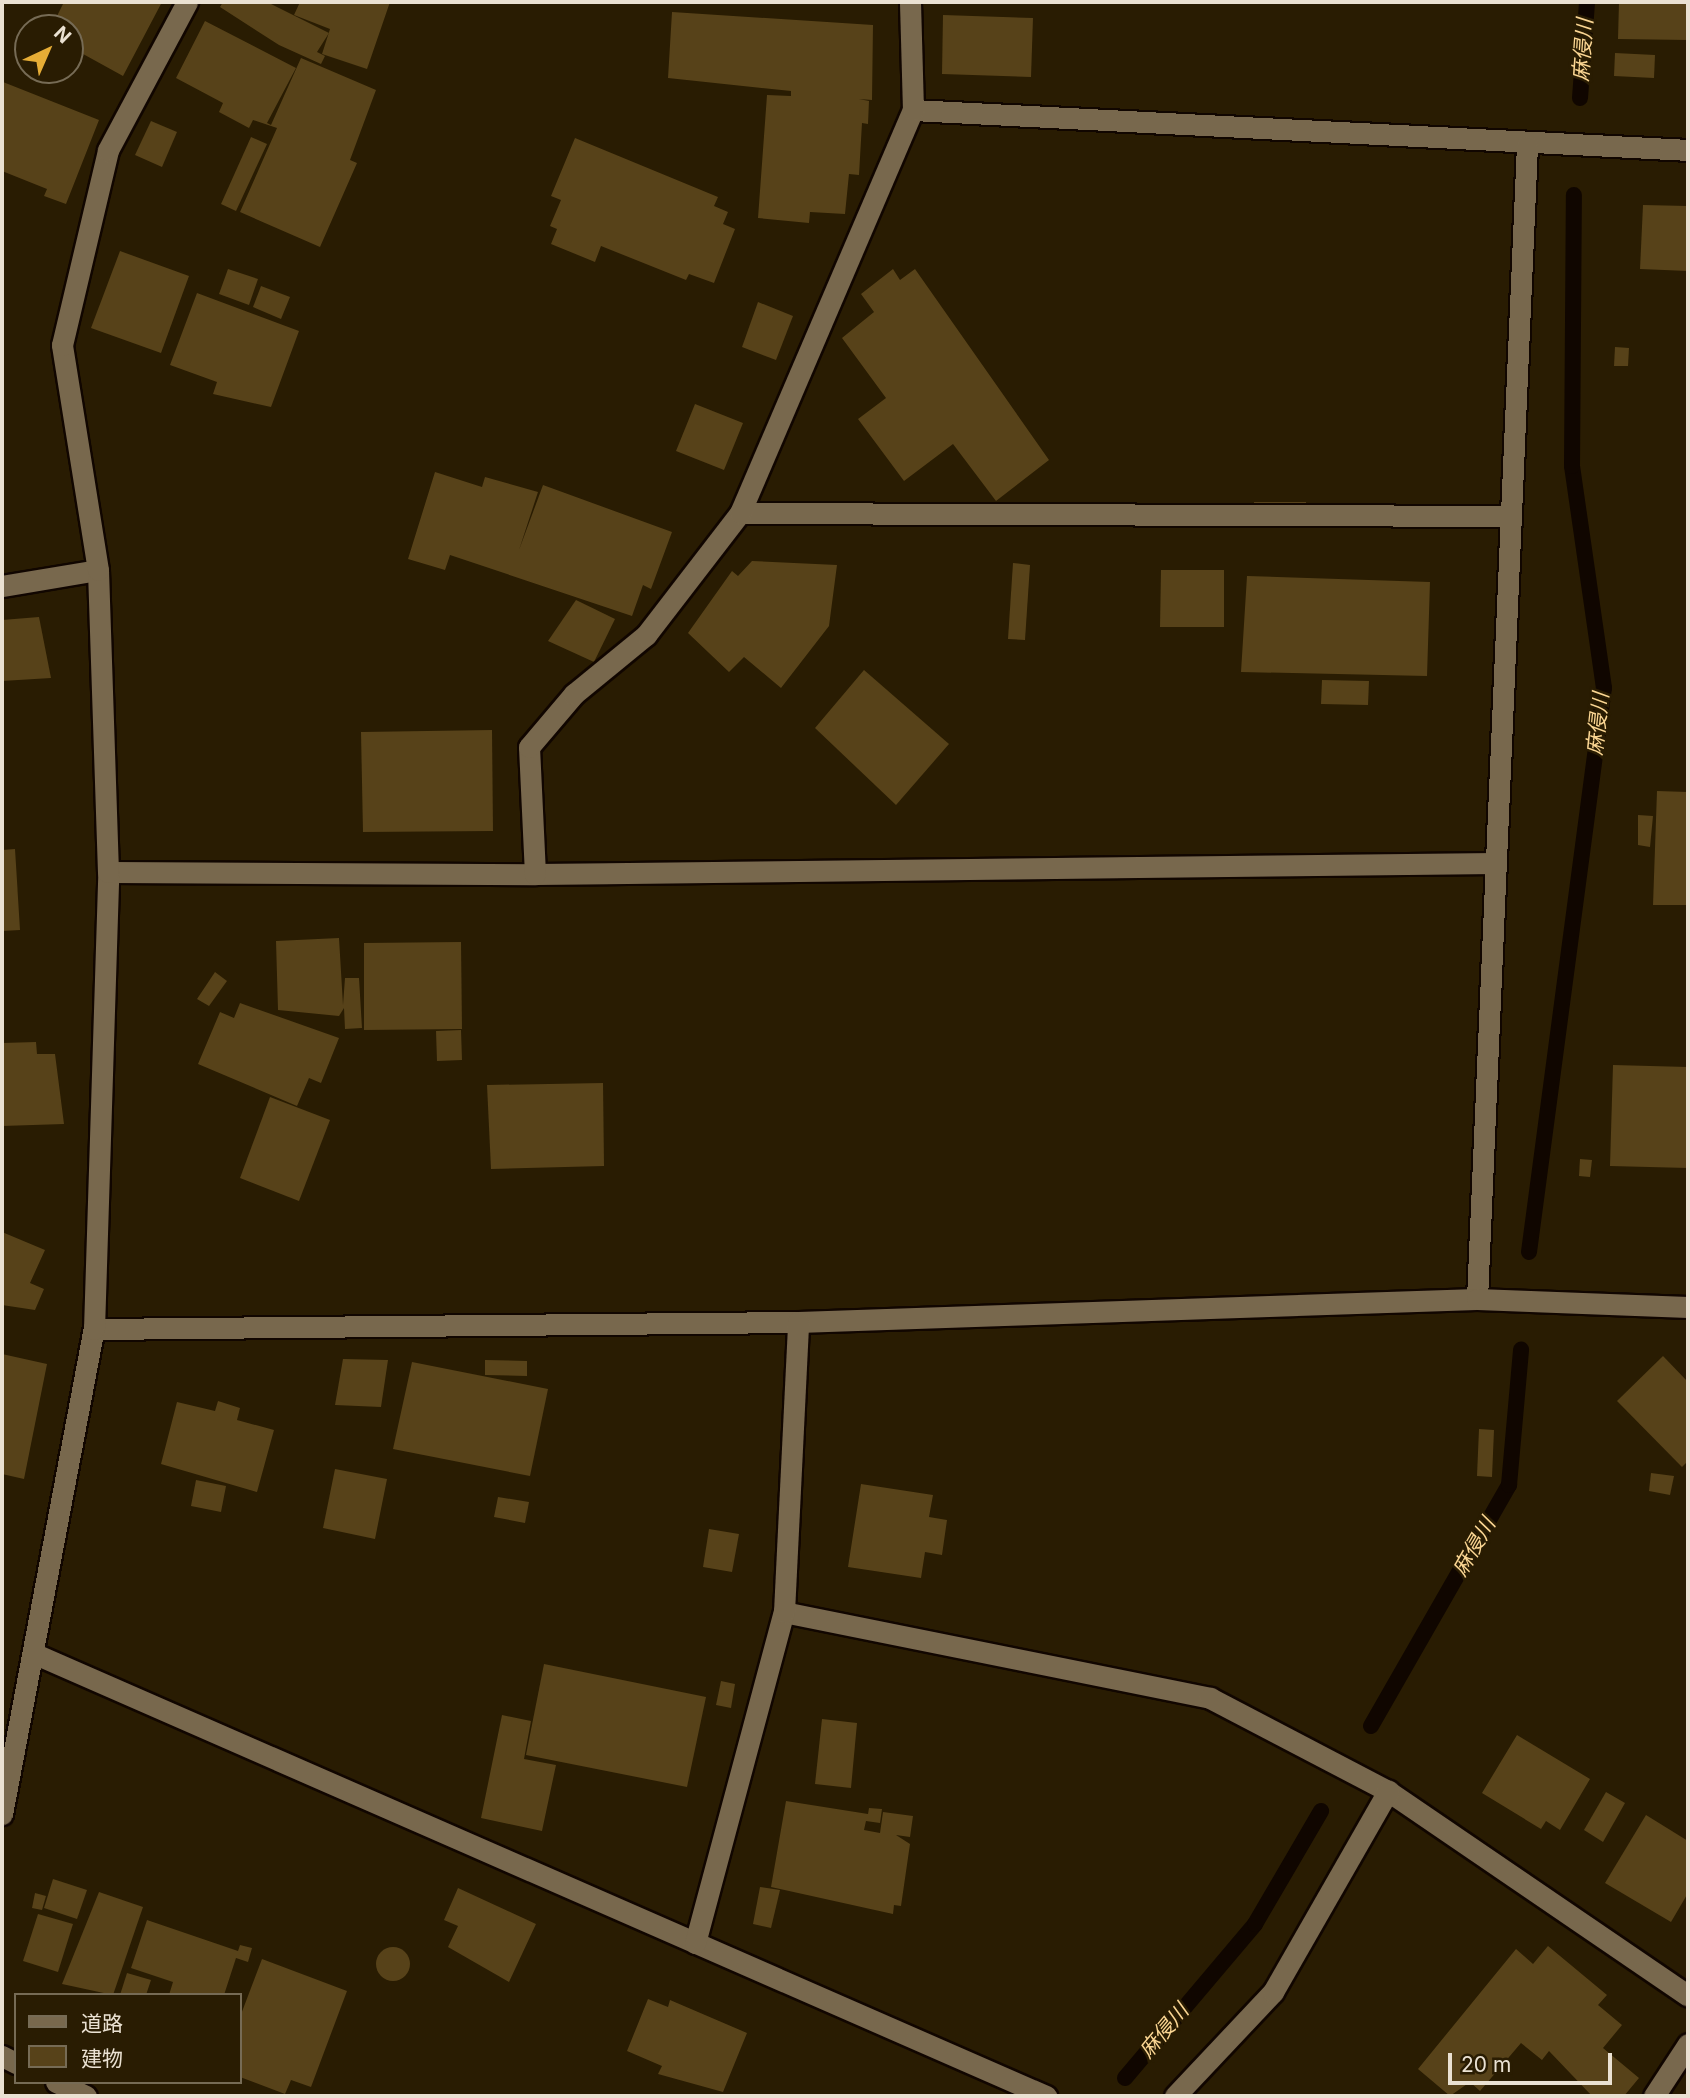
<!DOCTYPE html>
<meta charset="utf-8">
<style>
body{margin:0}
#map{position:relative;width:1690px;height:2098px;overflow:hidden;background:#291c02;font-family:Inter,"Noto Sans JP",sans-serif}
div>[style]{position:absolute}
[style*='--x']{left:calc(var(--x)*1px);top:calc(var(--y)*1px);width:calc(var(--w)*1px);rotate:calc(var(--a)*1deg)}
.stream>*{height:16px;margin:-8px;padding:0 8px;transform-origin:8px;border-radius:8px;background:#100600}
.building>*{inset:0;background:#574219}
.round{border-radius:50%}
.roads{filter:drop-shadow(2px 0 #110600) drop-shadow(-2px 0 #110600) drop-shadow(0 2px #110600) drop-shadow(0 -2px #110600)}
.minor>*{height:21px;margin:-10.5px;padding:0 10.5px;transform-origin:10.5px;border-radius:10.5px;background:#78684d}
span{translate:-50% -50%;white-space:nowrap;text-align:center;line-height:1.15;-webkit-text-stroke:5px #291c02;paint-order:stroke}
.water-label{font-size:21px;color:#fbd693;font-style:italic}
.frame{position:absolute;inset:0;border:4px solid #eae1d2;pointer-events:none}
.legend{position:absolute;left:14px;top:1993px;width:228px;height:91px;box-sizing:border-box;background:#291c02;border:2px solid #766b55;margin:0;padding:9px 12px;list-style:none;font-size:21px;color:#eae1d2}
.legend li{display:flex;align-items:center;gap:14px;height:35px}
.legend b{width:35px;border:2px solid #766b55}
.north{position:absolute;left:14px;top:14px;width:70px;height:70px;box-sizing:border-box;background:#291c02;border:2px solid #766b55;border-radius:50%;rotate:44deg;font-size:19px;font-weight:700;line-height:28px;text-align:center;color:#eae1d2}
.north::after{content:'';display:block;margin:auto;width:24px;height:32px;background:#e6ad36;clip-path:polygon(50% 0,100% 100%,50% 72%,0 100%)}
.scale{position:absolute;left:1448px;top:2053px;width:164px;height:32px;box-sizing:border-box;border:4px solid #eae1d2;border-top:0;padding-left:9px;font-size:21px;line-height:24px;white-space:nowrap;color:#eae1d2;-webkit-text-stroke:5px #291c02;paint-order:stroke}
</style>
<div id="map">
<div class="stream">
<i style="--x:1580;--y:98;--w:96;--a:-85.8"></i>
<i style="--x:1529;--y:1252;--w:569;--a:-82.43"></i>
<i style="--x:1604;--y:688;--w:224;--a:-98.2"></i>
<i style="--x:1572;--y:466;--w:271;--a:-89.6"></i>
<i style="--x:1371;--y:1726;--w:278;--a:-60.2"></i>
<i style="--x:1509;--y:1485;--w:136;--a:-84.9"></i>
<i style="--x:1125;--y:2078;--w:202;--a:-49.8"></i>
<i style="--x:1255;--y:1924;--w:131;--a:-59.7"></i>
</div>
<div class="building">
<i style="clip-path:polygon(64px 2px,162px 2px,123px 76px,74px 49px,70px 28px,51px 28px)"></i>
<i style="clip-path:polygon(223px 2px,267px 2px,329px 33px,317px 52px,325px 56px,321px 64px,279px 45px,220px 7px)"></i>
<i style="clip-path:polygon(300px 2px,390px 2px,367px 69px,322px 54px,330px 29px,294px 15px)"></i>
<i style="clip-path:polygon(1619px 2px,1688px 2px,1688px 40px,1618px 39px)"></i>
<i style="clip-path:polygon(672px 12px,873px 25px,872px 100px,859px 99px,869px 101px,868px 124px,862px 123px,859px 175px,849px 174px,845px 214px,810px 212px,809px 223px,758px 218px,767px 95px,791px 96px,791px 91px,668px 78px)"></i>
<i style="clip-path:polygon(943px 15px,1033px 18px,1031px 77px,942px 74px)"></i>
<i style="clip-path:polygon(205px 21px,296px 68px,267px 123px,271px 125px,301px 58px,376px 90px,350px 160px,357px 163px,320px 247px,240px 212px,277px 128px,253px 120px,249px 128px,219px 112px,223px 103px,176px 78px)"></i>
<i style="clip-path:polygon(1615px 53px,1655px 55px,1654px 78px,1614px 76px)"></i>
<i style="clip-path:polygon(3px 82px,99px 120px,66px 204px,44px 196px,47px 189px,2px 171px)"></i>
<i style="clip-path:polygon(151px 121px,177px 132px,162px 167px,135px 155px)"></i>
<i style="clip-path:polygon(251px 137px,267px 144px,236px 211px,221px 204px)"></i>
<i style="clip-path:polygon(575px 138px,718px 197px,714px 206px,728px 212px,723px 224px,735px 229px,714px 283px,689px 274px,686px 280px,601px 246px,595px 262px,551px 244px,557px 229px,550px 226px,561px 200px,551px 196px)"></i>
<i style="clip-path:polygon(1643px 205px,1688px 206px,1688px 271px,1640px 269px)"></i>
<i style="clip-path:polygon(120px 251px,189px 276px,161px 353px,91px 328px)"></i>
<i style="clip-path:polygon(228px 269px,258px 279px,249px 305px,219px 294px)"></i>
<i style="clip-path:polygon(893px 269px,900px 280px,915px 269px,1049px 460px,996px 501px,953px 444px,904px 481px,858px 419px,886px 398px,842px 338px,874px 312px,861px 294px)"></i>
<i style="clip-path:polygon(261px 286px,290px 297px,281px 319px,253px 307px)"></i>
<i style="clip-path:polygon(197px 293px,299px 331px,271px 407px,213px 394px,217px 382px,170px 365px)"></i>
<i style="clip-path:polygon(758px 302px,793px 316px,776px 360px,742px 347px)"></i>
<i style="clip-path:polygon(1615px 347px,1629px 348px,1628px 366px,1614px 366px)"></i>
<i style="clip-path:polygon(695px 404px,743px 423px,724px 470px,676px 451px)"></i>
<i style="clip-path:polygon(435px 472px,482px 487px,485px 477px,538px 492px,519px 550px,543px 485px,672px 532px,651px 589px,643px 585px,632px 616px,450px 555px,445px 570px,408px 559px)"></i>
<i style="clip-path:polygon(1254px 502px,1306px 502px,1306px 516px,1255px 515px)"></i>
<i style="clip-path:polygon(752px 561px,837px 565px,829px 626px,781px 688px,744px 657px,729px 672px,688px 633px,732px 571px,738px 576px)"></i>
<i style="clip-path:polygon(1013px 563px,1030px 565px,1025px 640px,1008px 639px)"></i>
<i style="clip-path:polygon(1161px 570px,1224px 570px,1224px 627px,1160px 627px)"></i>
<i style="clip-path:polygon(1247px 576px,1430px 582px,1427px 676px,1241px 672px)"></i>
<i style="clip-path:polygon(576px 600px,615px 619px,594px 662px,548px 641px)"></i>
<i style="clip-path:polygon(39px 617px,51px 678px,2px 681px,2px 620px)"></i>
<i style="clip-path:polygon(864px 670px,949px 744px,896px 805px,815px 728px)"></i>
<i style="clip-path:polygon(1322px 680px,1369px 681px,1368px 705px,1321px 704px)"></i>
<i style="clip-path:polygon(492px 730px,493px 831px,363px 832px,361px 732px)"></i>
<i style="clip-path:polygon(1657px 791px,1688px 792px,1688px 905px,1653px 905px)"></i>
<i style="clip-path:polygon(1638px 815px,1653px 816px,1650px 847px,1638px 845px)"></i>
<i style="clip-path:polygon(15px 849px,20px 930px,2px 931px,2px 850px)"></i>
<i style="clip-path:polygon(339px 938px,343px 1005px,345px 978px,359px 978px,362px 1028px,345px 1029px,344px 1008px,339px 1016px,278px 1010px,276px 941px)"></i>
<i style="clip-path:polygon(461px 942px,462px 1029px,364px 1030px,364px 943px)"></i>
<i style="clip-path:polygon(215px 972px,227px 981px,209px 1006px,197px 999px)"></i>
<i style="clip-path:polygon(240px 1003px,339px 1038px,321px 1083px,309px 1078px,297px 1106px,198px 1064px,220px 1012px,234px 1018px)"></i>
<i style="clip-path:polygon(461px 1030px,462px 1060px,437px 1061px,436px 1031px)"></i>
<i style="clip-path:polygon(36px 1042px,37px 1054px,55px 1054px,64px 1124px,2px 1126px,2px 1043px)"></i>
<i style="clip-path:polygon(1613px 1065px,1688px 1067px,1688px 1168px,1610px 1166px)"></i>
<i style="clip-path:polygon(603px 1083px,604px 1166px,491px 1169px,487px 1085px)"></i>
<i style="clip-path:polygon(270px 1097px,330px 1120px,299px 1201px,240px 1178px)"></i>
<i style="clip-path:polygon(1580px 1159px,1592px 1160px,1590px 1177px,1579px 1176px)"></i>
<i style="clip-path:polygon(2px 1232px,45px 1250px,30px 1283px,44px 1289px,35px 1310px,2px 1305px)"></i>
<i style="clip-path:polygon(2px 1354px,47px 1364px,24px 1479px,2px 1474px)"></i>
<i style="clip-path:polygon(1663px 1356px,1688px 1382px,1688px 1461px,1682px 1467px,1617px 1401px)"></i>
<i style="clip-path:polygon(343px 1359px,388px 1360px,381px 1407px,335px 1405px)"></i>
<i style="clip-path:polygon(485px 1360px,527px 1361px,527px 1376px,485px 1375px)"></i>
<i style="clip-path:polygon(412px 1362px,548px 1389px,530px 1476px,393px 1449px)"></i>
<i style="clip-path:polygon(218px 1401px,240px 1408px,237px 1420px,274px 1430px,257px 1492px,161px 1464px,177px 1402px,215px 1411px)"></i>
<i style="clip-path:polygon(1479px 1429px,1494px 1430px,1492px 1477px,1477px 1476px)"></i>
<i style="clip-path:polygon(335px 1469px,387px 1479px,375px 1539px,323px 1528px)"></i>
<i style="clip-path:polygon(1651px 1473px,1674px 1476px,1670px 1495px,1649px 1491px)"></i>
<i style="clip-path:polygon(196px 1480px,226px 1486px,221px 1512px,191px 1506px)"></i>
<i style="clip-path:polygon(861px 1484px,933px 1495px,929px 1517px,947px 1520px,942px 1555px,925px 1552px,921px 1578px,848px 1567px)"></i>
<i style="clip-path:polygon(498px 1497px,529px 1502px,525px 1523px,494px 1517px)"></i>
<i style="clip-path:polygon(709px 1529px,739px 1534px,732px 1572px,703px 1567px)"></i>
<i style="clip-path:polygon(544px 1664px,706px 1697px,687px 1787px,526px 1755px)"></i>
<i style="clip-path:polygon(721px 1681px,735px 1684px,731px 1708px,716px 1705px)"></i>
<i style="clip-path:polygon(502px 1715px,531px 1721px,524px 1759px,556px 1765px,542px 1831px,481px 1818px)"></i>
<i style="clip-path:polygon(822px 1719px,857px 1723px,851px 1788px,815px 1784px)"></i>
<i style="clip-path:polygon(1517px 1735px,1590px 1779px,1560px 1830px,1546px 1821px,1541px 1829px,1482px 1793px)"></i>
<i style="clip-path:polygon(1606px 1792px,1625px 1803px,1603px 1842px,1584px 1830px)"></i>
<i style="clip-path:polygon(786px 1801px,868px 1814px,869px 1808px,882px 1809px,880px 1823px,866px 1821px,864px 1830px,880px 1833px,883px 1812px,913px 1816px,910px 1837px,896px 1835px,910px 1844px,901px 1906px,894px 1905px,893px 1914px,771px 1887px)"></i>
<i style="clip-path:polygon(1646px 1815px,1688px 1841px,1688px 1893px,1671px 1922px,1605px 1883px)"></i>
<i style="clip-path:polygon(53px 1879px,87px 1890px,77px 1919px,44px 1908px)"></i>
<i style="clip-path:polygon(760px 1887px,780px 1890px,771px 1928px,753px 1924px)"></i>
<i style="clip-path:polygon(458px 1888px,536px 1924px,509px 1982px,448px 1947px,458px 1926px,444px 1920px)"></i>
<i style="clip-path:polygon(99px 1892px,143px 1907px,113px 1995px,62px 1984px)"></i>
<i style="clip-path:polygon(35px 1893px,46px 1896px,42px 1910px,32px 1908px)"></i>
<i style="clip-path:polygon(38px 1914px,73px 1924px,58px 1972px,23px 1961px)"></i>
<i style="clip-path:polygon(147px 1920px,238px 1951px,240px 1945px,252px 1948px,248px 1962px,236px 1958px,224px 1995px,169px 1995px,173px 1982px,131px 1968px)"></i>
<i style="clip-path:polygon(1548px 1946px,1607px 1995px,1598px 2005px,1622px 2025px,1603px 2048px,1639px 2078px,1624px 2096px,1592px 2096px,1549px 2051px,1542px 2060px,1521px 2043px,1480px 2091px,1470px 2082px,1450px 2096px,1418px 2069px,1516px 1949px,1533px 1964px)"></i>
<i class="round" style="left:376px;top:1947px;width:34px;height:34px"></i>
<i style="clip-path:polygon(262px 1959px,347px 1991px,311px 2087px,291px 2080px,285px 2094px,240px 2077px,240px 2017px)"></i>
<i style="clip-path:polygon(127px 1973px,151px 1980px,146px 1995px,120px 1995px)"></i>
<i style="clip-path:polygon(648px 1999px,668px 2007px,670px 2000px,747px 2033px,723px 2092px,658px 2074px,662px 2066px,627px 2051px)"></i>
</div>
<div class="roads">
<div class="minor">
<i style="--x:913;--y:110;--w:776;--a:2.95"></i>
<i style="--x:740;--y:513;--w:771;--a:0.22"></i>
<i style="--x:2;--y:586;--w:97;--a:-9.5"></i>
<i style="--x:108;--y:872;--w:427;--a:0.3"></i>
<i style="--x:535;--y:874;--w:961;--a:-0.66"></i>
<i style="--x:535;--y:874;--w:127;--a:-92.7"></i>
<i style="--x:529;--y:747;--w:70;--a:-49.7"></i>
<i style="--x:574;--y:694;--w:93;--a:-39.3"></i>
<i style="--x:646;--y:635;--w:154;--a:-52.4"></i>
<i style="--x:740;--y:513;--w:439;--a:-66.8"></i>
<i style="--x:913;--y:110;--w:108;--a:-91.6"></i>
<i style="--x:1477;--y:1299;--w:1154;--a:-87.52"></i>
<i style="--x:94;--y:1329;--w:704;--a:-0.57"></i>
<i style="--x:798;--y:1322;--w:679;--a:-1.94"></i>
<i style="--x:1477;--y:1299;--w:211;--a:2.2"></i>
<i style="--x:784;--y:1612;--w:435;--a:11.4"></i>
<i style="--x:1210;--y:1698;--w:201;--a:27.6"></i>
<i style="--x:1388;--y:1791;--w:363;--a:34.3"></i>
<i style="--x:33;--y:1653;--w:1106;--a:23.62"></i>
<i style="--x:2;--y:1814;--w:494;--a:-79.3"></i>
<i style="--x:94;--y:1329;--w:457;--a:-88.2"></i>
<i style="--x:108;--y:872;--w:302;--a:-91.9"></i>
<i style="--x:98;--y:570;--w:228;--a:-99.1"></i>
<i style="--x:62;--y:345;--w:200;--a:-76.7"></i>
<i style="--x:108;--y:150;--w:168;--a:-61.9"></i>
<i style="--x:695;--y:1943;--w:343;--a:-75"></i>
<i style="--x:784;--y:1612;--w:290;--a:-87.2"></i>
<i style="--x:2;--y:2056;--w:16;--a:27"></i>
<i style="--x:56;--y:2082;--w:33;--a:25"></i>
<i style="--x:1175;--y:2096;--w:143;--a:-46.7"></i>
<i style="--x:1273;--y:1992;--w:232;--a:-60.2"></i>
<i style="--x:1654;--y:2096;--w:62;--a:-56.8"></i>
</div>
</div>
<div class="water-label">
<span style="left:1583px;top:50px;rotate:-86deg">麻侵川</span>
<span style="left:1598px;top:724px;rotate:-84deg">麻侵川</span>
<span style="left:1474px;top:1547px;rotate:-60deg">麻侵川</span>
<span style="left:1164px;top:2031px;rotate:-50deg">麻侵川</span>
</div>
<div class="frame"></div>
<ul class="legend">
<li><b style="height:9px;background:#78684d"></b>道路</li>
<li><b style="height:19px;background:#574219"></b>建物</li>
</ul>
<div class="north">N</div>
<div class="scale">20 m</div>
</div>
